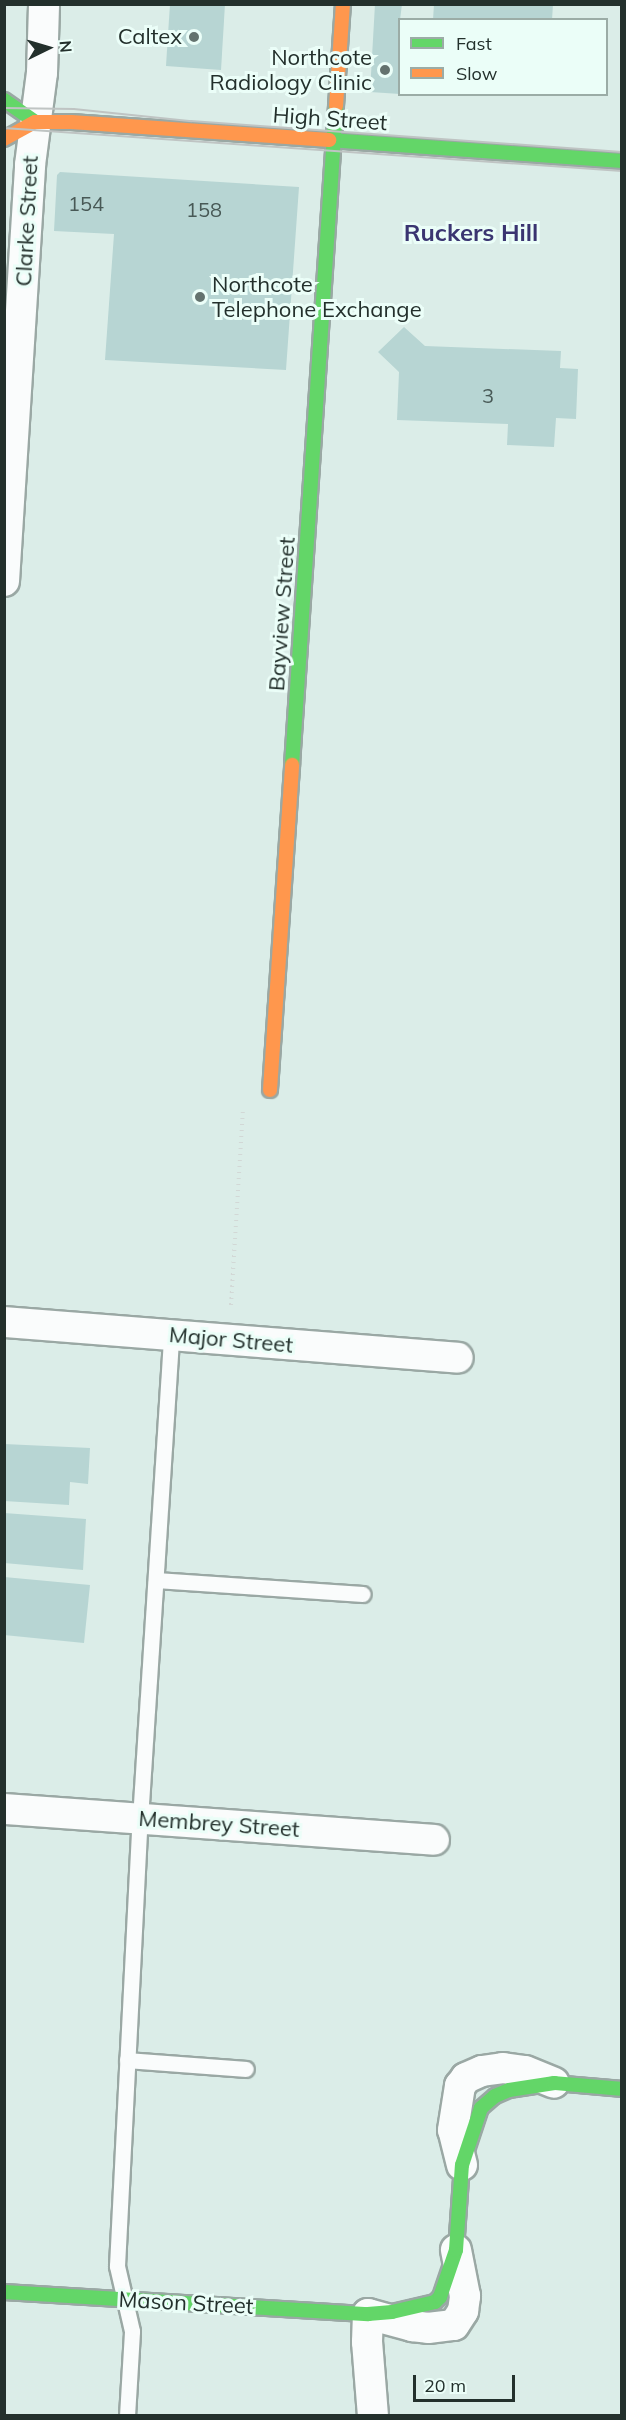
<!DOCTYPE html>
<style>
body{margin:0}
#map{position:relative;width:626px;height:2420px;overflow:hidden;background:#dbede8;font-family:Mulish,sans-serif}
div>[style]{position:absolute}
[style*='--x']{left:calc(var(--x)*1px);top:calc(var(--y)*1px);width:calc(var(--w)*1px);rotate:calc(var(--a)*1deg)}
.building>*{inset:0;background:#b7d5d3}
.path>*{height:4px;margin-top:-2px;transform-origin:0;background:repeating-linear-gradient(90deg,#d2d8d6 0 1.5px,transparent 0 6px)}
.roads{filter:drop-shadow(2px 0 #9aa8a4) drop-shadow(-2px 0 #9aa8a4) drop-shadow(0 2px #9aa8a4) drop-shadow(0 -2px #9aa8a4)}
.lane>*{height:15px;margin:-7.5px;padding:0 7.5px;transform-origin:7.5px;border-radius:7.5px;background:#fafcfc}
.street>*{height:30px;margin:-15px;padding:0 15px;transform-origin:15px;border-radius:15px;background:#fafcfc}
.fast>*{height:14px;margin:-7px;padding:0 7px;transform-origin:7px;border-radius:7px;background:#63d668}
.slow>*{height:14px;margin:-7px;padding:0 7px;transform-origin:7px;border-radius:7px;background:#ff974d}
.tram>*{height:1.5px;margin:-0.75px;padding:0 0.75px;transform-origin:0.75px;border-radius:0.75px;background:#bfc4c3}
.dots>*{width:16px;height:16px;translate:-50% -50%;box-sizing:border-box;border:3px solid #ebfef8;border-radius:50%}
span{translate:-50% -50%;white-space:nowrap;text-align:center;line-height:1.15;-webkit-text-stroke:6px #ebfef8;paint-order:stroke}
.number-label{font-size:20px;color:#485956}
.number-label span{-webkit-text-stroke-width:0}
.poi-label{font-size:22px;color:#23302c}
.right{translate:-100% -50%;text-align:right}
.left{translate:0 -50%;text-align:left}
.street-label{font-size:22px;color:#23302c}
.neighbourhood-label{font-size:24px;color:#3a3571;font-weight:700}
.frame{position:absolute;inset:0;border:6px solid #23302c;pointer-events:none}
.legend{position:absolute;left:398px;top:18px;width:210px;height:78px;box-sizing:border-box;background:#ebfef8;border:2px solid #9baca6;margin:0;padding:8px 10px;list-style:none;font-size:18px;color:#23302c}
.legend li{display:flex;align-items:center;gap:12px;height:30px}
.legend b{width:30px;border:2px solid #9baca6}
.north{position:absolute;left:18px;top:18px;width:60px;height:60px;-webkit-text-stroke:4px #ebfef8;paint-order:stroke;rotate:85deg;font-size:16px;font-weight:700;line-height:24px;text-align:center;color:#23302c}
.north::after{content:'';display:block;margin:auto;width:21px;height:27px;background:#23302c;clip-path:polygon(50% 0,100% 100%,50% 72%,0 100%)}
.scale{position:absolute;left:413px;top:2375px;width:102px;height:27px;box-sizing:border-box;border:3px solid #23302c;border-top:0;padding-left:8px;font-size:18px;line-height:21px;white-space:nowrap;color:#23302c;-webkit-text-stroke:4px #ebfef8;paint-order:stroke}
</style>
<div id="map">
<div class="building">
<i style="clip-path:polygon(170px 4px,225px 4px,221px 70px,166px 66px)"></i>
<i style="clip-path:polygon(375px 4px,402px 4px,400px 20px,400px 94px,370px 92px)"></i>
<i style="clip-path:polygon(434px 4px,553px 4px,552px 20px,433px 20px)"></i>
<i style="clip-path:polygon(60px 172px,299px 187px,286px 370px,105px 360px,114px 234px,54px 231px,57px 175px)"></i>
<i style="clip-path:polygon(404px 327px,425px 346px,561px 351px,560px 368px,578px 369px,576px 419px,556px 418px,554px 447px,507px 445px,508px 424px,397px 420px,399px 372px,378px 352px)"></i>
<i style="clip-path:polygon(4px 1444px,90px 1448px,88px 1484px,70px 1482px,69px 1505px,4px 1501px)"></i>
<i style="clip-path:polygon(4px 1513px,86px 1519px,83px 1570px,4px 1563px)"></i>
<i style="clip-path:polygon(4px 1577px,90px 1585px,84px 1643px,4px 1635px)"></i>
</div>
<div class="path">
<i style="--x:231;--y:1305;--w:195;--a:-86.5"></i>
</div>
<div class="roads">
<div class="lane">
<i style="--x:156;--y:1580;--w:207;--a:3.9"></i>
<i style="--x:127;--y:2060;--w:119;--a:4.3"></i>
<i style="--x:127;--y:2416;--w:85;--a:-86.6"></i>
<i style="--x:132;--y:2331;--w:67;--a:-103"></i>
<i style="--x:117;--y:2266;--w:448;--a:-87.1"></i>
<i style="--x:140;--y:1819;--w:485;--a:-86.3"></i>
</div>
<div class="street">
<i style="--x:4;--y:581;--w:417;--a:-86.4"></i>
<i style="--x:30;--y:165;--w:93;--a:-82.6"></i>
<i style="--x:42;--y:73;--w:69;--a:-88.3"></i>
<i style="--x:4;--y:1322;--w:455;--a:4.5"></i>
<i style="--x:4;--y:1809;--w:431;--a:4.1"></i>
<i style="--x:462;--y:2165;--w:36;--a:-104"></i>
<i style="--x:453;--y:2130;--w:45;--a:-81"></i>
<i style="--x:460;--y:2086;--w:10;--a:-53"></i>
<i style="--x:466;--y:2078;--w:17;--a:-24"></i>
<i style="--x:482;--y:2071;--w:21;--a:-8"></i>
<i style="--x:503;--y:2068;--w:22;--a:8"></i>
<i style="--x:525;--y:2071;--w:31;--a:22"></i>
<i style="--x:373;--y:2416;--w:74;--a:-94.6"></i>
<i style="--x:367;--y:2342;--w:28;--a:-88"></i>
<i style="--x:368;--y:2314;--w:46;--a:15.3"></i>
<i style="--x:412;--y:2326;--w:16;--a:7"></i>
<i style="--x:428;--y:2328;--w:26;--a:-7"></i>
<i style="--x:454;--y:2325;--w:17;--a:-57"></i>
<i style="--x:463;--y:2311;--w:15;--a:-82"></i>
<i style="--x:465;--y:2296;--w:47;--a:-101.1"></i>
</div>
<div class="fast">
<i style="--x:4;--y:100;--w:38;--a:35"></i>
<i style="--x:329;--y:140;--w:294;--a:4.1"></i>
<i style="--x:292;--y:765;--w:660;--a:-86.18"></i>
<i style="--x:4;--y:2292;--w:365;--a:3.5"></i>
<i style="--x:368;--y:2314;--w:24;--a:-5"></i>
<i style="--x:392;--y:2312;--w:44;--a:-13.1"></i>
<i style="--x:435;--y:2302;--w:7;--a:-45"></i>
<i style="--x:440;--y:2297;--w:50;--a:-71.2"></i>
<i style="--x:456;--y:2250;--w:85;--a:-86"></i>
<i style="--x:462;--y:2165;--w:60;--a:-71.6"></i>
<i style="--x:481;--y:2108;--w:18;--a:-41"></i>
<i style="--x:495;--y:2096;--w:15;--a:-23"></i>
<i style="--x:509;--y:2090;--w:46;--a:-8.8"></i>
<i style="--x:554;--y:2083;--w:68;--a:5"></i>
</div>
<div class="slow">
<i style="--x:336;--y:106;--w:102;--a:-86.1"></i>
<i style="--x:4;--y:139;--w:35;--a:-29"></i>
<i style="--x:35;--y:122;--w:36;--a:0"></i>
<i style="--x:71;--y:122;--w:259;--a:4"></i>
<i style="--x:270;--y:1090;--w:326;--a:-86.1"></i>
</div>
</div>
<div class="tram">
<i style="--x:4;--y:108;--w:70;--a:0.8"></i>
<i style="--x:74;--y:109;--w:118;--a:5.9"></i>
<i style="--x:191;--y:121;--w:432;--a:4.1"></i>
<i style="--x:4;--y:128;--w:619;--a:3.98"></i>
</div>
<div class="dots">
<i style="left:194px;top:37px;background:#63726e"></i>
<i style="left:385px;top:70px;background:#63726e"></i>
<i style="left:200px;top:297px;background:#63726e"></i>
</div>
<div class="number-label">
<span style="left:86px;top:203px">154</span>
<span style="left:204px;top:209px">158</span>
<span style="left:488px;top:395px">3</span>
</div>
<div class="poi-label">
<span class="right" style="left:182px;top:37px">Caltex</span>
<span class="right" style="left:372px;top:70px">Northcote<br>Radiology Clinic</span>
<span class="left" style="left:212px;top:297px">Northcote<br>Telephone Exchange</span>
</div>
<div class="street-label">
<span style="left:330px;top:119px;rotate:4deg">High Street</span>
<span style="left:27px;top:221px;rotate:-87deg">Clarke Street</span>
<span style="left:282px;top:614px;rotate:-86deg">Bayview Street</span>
<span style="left:231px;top:1340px;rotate:5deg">Major Street</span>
<span style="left:219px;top:1824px;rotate:4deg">Membrey Street</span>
<span style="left:186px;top:2303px;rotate:3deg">Mason Street</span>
</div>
<div class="neighbourhood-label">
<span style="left:471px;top:233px">Ruckers Hill</span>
</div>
<div class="frame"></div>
<ul class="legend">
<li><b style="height:8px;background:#63d668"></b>Fast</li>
<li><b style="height:8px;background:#ff974d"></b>Slow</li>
</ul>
<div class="north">N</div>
<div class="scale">20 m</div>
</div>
